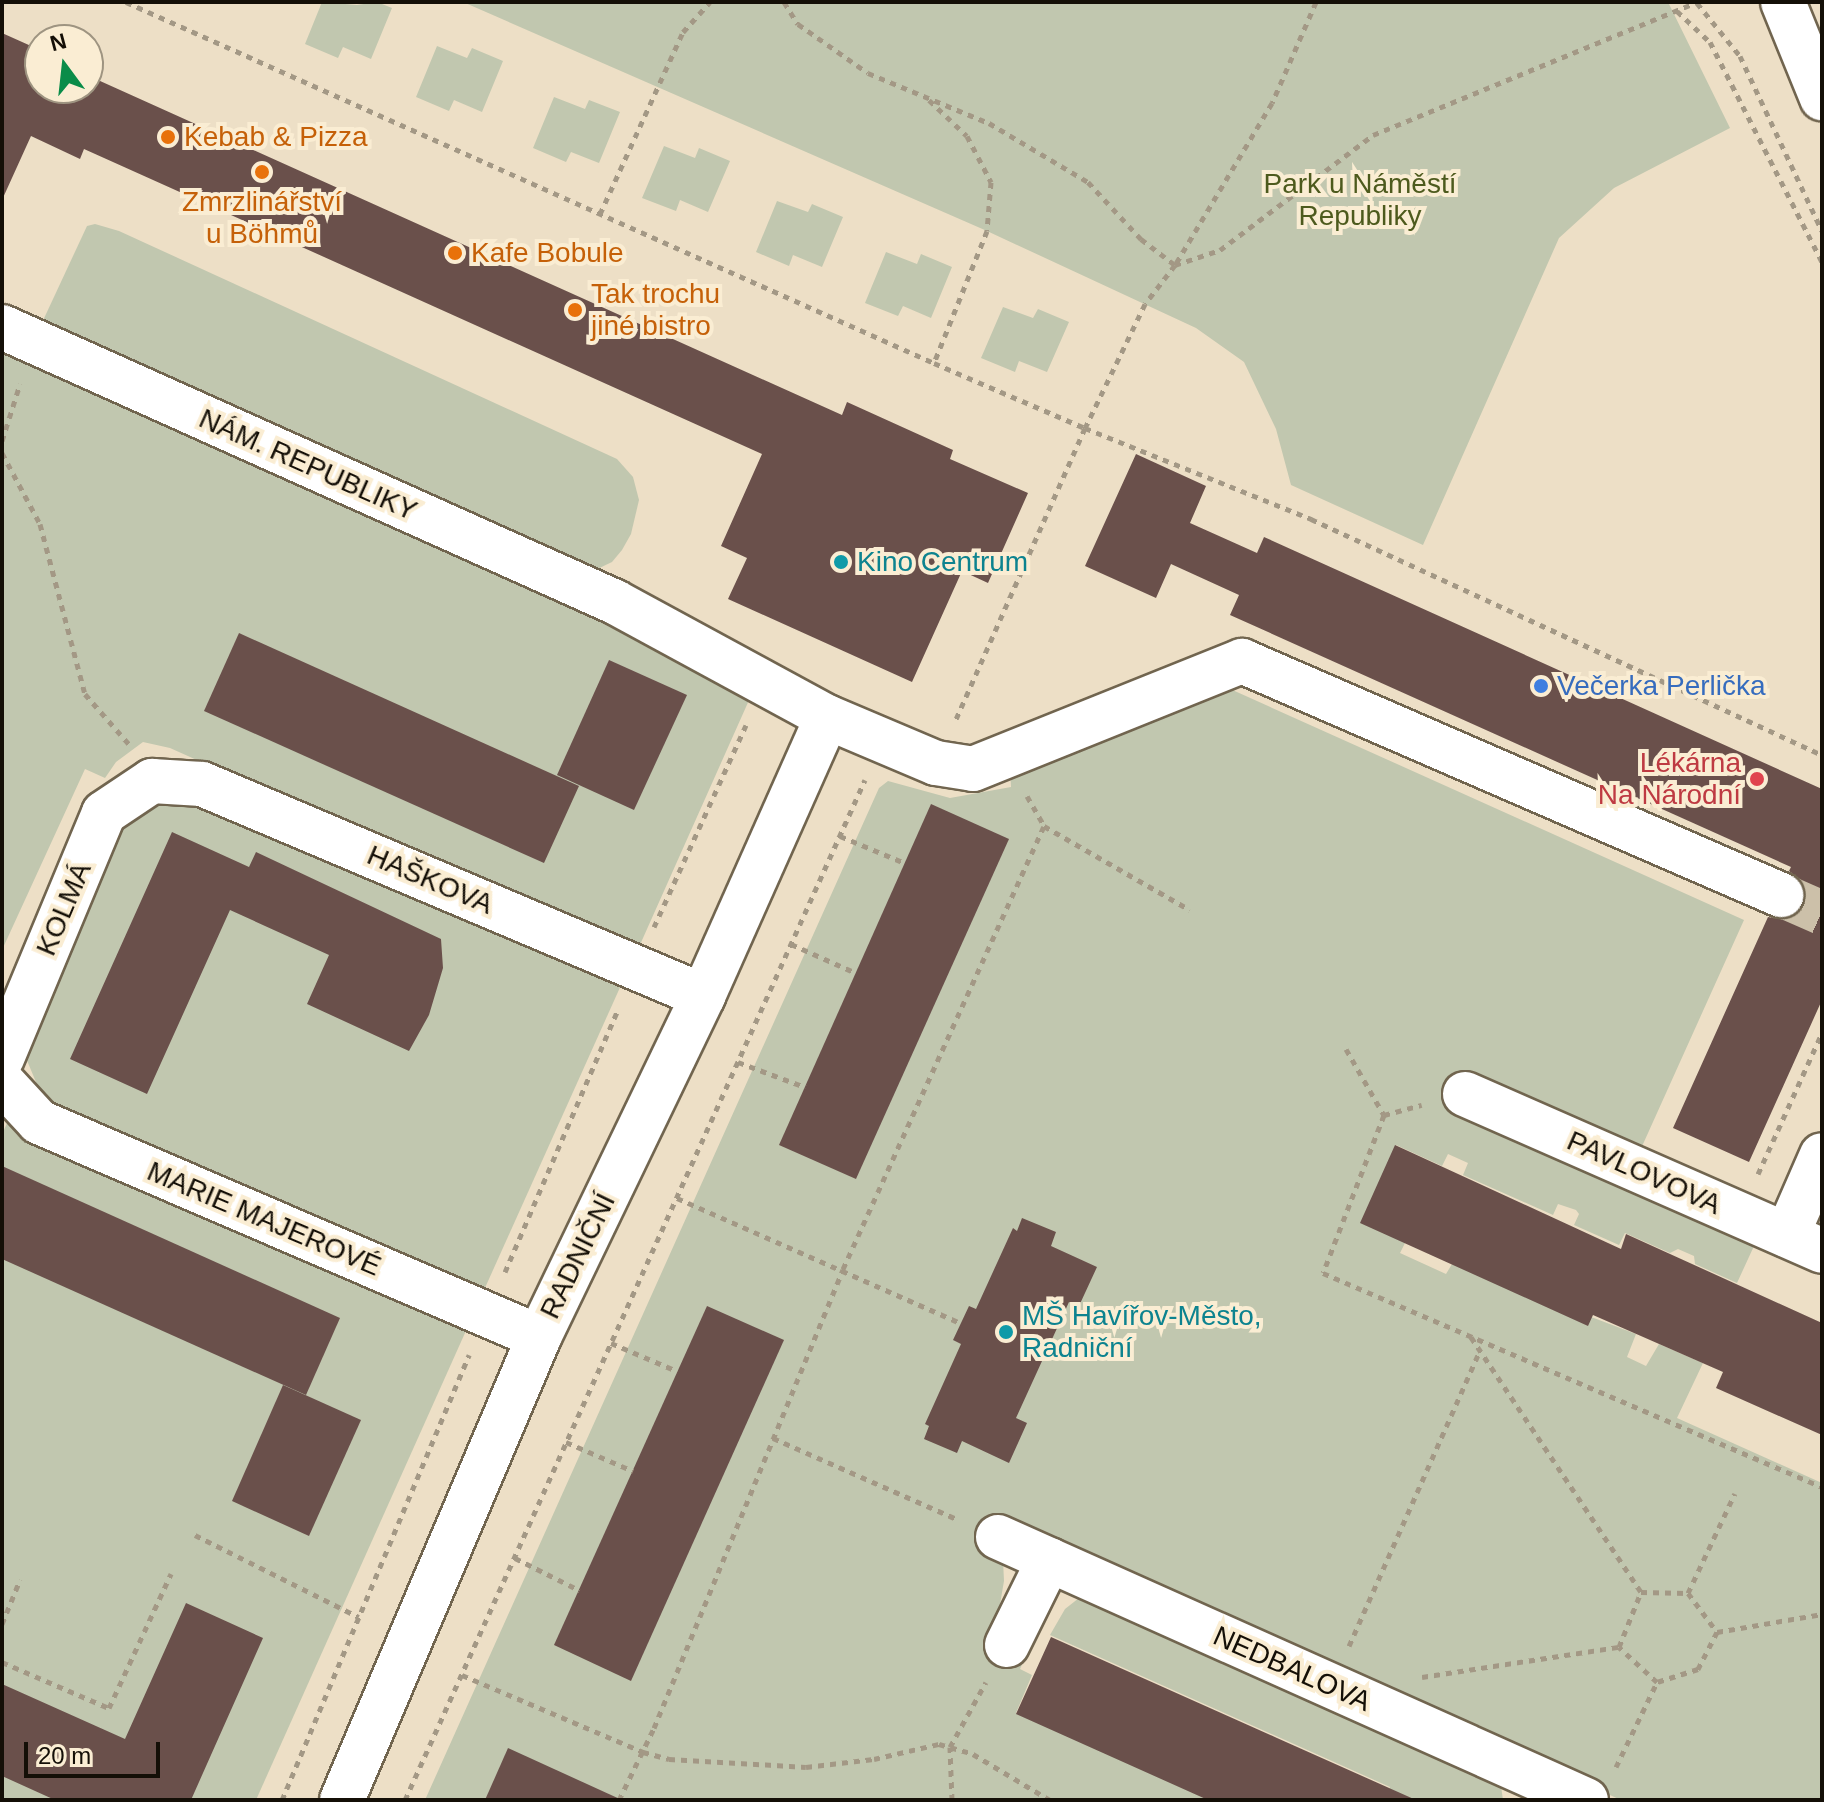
<!DOCTYPE html>
<meta charset="utf-8">
<style>
body{margin:0}
#map{position:relative;width:1824px;height:1802px;overflow:hidden;background:#eddfc6;font-family:Arial,sans-serif}
div>[style]{position:absolute}
[style*='--x']{left:calc(var(--x)*1px);top:calc(var(--y)*1px);width:calc(var(--w)*1px);rotate:calc(var(--a)*1deg)}
.green>*{inset:0;background:#c1c7af}
.building>*{inset:0;background:#6a504b}
.minor-tunnel>*{height:44px;margin-top:-22px;transform-origin:0;background:repeating-linear-gradient(90deg,#ccc0a9 0 44px,transparent 0 66px)}
.path>*{height:5px;margin-top:-2.5px;transform-origin:0;background:repeating-linear-gradient(90deg,#a39885 0 6px,transparent 0 12px)}
.roads{filter:drop-shadow(2px 0 #71654f) drop-shadow(-2px 0 #71654f) drop-shadow(0 2px #71654f) drop-shadow(0 -2px #71654f)}
.minor>*{height:44px;margin:-22px;padding:0 22px;transform-origin:22px;border-radius:22px;background:#fff}
.dots>*{width:22px;height:22px;translate:-50% -50%;box-sizing:border-box;border:4px solid #faedd3;border-radius:50%}
span{translate:-50% -50%;white-space:nowrap;text-align:center;line-height:1.15;-webkit-text-stroke:8px #faedd3;paint-order:stroke}
.food-label{font-size:28px;color:#c56008}
.left{translate:0 -50%;text-align:left}
.park-label{font-size:28px;color:#4d5a1d}
.street-label{font-size:28px;color:#140f07}
.culture-label{font-size:28px;color:#0d838f}
.shop-label{font-size:28px;color:#366cbe}
.health-label{font-size:28px;color:#be3a42}
.right{translate:-100% -50%;text-align:right}
.frame{position:absolute;inset:0;border:4px solid #140f07;pointer-events:none}
.north{position:absolute;left:24px;top:24px;width:80px;height:80px;box-sizing:border-box;background:#faedd3;border:2px solid #9e9481;border-radius:50%;rotate:345deg;font-size:22px;font-weight:700;line-height:32px;text-align:center;color:#140f07}
.north::after{content:'';display:block;margin:auto;width:28px;height:36px;background:#0a8c49;clip-path:polygon(50% 0,100% 100%,50% 72%,0 100%)}
.scale{position:absolute;left:24px;top:1742px;width:136px;height:36px;box-sizing:border-box;border:4px solid #140f07;border-top:0;padding-left:10px;font-size:24px;line-height:28px;white-space:nowrap;color:#140f07;-webkit-text-stroke:6px #faedd3;paint-order:stroke}
</style>
<div id="map">
<div class="green">
<i style="clip-path:polygon(322px 2px,357px 5px,377px 2px,392px 8px,371px 59px,343px 47px,338px 58px,305px 44px)"></i>
<i style="clip-path:polygon(463px 2px,1668px 2px,1730px 128px,1614px 188px,1559px 238px,1423px 545px,1291px 485px,1276px 429px,1244px 362px,1196px 328px,987px 231px)"></i>
<i style="clip-path:polygon(437px 46px,467px 58px,472px 48px,503px 61px,482px 112px,454px 100px,449px 111px,416px 97px)"></i>
<i style="clip-path:polygon(554px 97px,585px 109px,589px 100px,620px 112px,599px 163px,571px 152px,566px 162px,533px 148px)"></i>
<i style="clip-path:polygon(664px 146px,695px 158px,699px 148px,730px 161px,708px 212px,680px 200px,676px 211px,642px 198px)"></i>
<i style="clip-path:polygon(777px 201px,808px 212px,812px 204px,843px 217px,822px 267px,793px 255px,789px 266px,756px 252px)"></i>
<i style="clip-path:polygon(95px 224px,119px 231px,617px 459px,633px 477px,639px 500px,631px 534px,622px 550px,612px 562px,591px 572px,40px 327px,87px 226px)"></i>
<i style="clip-path:polygon(886px 252px,917px 264px,921px 254px,952px 267px,931px 318px,903px 306px,898px 316px,865px 303px)"></i>
<i style="clip-path:polygon(1003px 307px,1033px 318px,1038px 309px,1069px 322px,1047px 372px,1019px 361px,1015px 372px,981px 358px)"></i>
<i style="clip-path:polygon(2px 351px,754px 689px,635px 956px,170px 748px,143px 742px,116px 762px,105px 778px,85px 769px,2px 950px)"></i>
<i style="clip-path:polygon(1228px 688px,1744px 920px,1639px 1153px,1457px 1112px,1754px 1246px,1737px 1283px,1695px 1264px,1694px 1256px,1678px 1249px,1670px 1253px,1625px 1233px,1619px 1245px,1574px 1225px,1579px 1214px,1576px 1210px,1558px 1204px,1553px 1215px,1463px 1175px,1468px 1163px,1448px 1154px,1442px 1166px,1396px 1145px,1405px 1243px,1400px 1253px,1446px 1274px,1452px 1264px,1636px 1334px,1627px 1357px,1646px 1366px,1659px 1344px,1703px 1363px,1677px 1418px,1822px 1483px,1822px 1800px,1621px 1800px,1536px 1762px,1003px 1560px,1004px 1581px,993px 1645px,1038px 1629px,1020px 1669px,1032px 1675px,1016px 1713px,1211px 1800px,425px 1800px,879px 788px,888px 781px,950px 798px,1011px 787px,1010px 768px)"></i>
<i style="clip-path:polygon(178px 794px,622px 983px,480px 1299px,58px 1108px,38px 1087px,26px 1058px,115px 829px,154px 800px)"></i>
<i style="clip-path:polygon(9px 1119px,469px 1324px,256px 1800px,2px 1800px,2px 1134px)"></i>
<i style="clip-path:polygon(1079px 1598px,1501px 1786px,1503px 1800px,1385px 1800px,1390px 1787px,1050px 1635px,1065px 1609px)"></i>
</div>
<div class="building">
<i style="clip-path:polygon(2px 33px,40px 50px,40px 88px,88px 88px,88px 72px,89px 76px,842px 415px,847px 402px,953px 450px,950px 459px,1028px 493px,988px 583px,962px 571px,912px 682px,728px 599px,747px 558px,721px 546px,762px 454px,84px 149px,80px 159px,31px 136px,2px 200px)"></i>
<i style="clip-path:polygon(1136px 454px,1206px 486px,1190px 523px,1257px 553px,1264px 537px,1822px 789px,1822px 1000px,1749px 1162px,1673px 1128px,1768px 917px,1785px 920px,1795px 915px,1804px 906px,1806px 891px,1801px 880px,1789px 871px,1791px 867px,1230px 615px,1239px 595px,1171px 564px,1156px 598px,1085px 566px)"></i>
<i style="clip-path:polygon(239px 633px,579px 786px,544px 863px,204px 711px)"></i>
<i style="clip-path:polygon(609px 660px,687px 695px,634px 810px,557px 775px)"></i>
<i style="clip-path:polygon(931px 804px,1009px 839px,856px 1179px,779px 1145px)"></i>
<i style="clip-path:polygon(172px 832px,249px 867px,256px 852px,441px 939px,443px 968px,429px 1015px,409px 1051px,307px 1004px,329px 955px,230px 910px,147px 1094px,70px 1059px)"></i>
<i style="clip-path:polygon(1395px 1145px,1621px 1249px,1626px 1234px,1822px 1323px,1822px 1435px,1716px 1388px,1723px 1372px,1593px 1315px,1588px 1326px,1360px 1223px)"></i>
<i style="clip-path:polygon(2px 1166px,340px 1318px,306px 1395px,2px 1259px)"></i>
<i style="clip-path:polygon(1022px 1218px,1056px 1232px,1051px 1246px,1097px 1267px,1079px 1306px,1069px 1302px,1016px 1418px,1027px 1423px,1009px 1463px,962px 1441px,957px 1453px,924px 1439px,929px 1426px,925px 1424px,961px 1344px,953px 1340px,969px 1306px,976px 1309px,1013px 1228px,1017px 1231px)"></i>
<i style="clip-path:polygon(707px 1306px,784px 1340px,631px 1681px,554px 1645px)"></i>
<i style="clip-path:polygon(283px 1385px,361px 1420px,309px 1536px,232px 1501px)"></i>
<i style="clip-path:polygon(186px 1603px,263px 1638px,191px 1800px,55px 1800px,2px 1776px,2px 1684px,125px 1739px)"></i>
<i style="clip-path:polygon(1051px 1637px,1277px 1738px,1416px 1800px,1208px 1800px,1016px 1714px)"></i>
<i style="clip-path:polygon(508px 1748px,622px 1800px,485px 1800px)"></i>
</div>
<div class="minor-tunnel">
<i style="--x:1781;--y:895;--w:45;--a:23.7"></i>
</div>
<div class="path">
<i style="--x:126;--y:2;--w:885;--a:24.07"></i>
<i style="--x:934;--y:363;--w:164;--a:23.3"></i>
<i style="--x:1085;--y:428;--w:244;--a:21.9"></i>
<i style="--x:1311;--y:519;--w:563;--a:24.79"></i>
<i style="--x:784;--y:2;--w:26;--a:58"></i>
<i style="--x:798;--y:24;--w:85;--a:35"></i>
<i style="--x:868;--y:73;--w:131;--a:22.5"></i>
<i style="--x:989;--y:123;--w:115;--a:30.8"></i>
<i style="--x:1088;--y:182;--w:78;--a:47.1"></i>
<i style="--x:1141;--y:239;--w:43;--a:37.4"></i>
<i style="--x:1175;--y:265;--w:49;--a:127.6"></i>
<i style="--x:1145;--y:304;--w:138;--a:115.8"></i>
<i style="--x:1085;--y:428;--w:321;--a:113.9"></i>
<i style="--x:1316;--y:2;--w:110;--a:113.5"></i>
<i style="--x:1272;--y:103;--w:189;--a:120.9"></i>
<i style="--x:1175;--y:265;--w:47;--a:-18.4"></i>
<i style="--x:1220;--y:250;--w:191;--a:-36.9"></i>
<i style="--x:1373;--y:135;--w:351;--a:-22.3"></i>
<i style="--x:1697;--y:3;--w:68;--a:50.9"></i>
<i style="--x:1740;--y:56;--w:193;--a:64.9"></i>
<i style="--x:1677;--y:11;--w:45;--a:43.2"></i>
<i style="--x:1710;--y:42;--w:247;--a:63"></i>
<i style="--x:929;--y:100;--w:52;--a:43.5"></i>
<i style="--x:967;--y:136;--w:52;--a:62.4"></i>
<i style="--x:991;--y:182;--w:49;--a:94.7"></i>
<i style="--x:987;--y:231;--w:142;--a:111.9"></i>
<i style="--x:600;--y:214;--w:200;--a:-65.5"></i>
<i style="--x:683;--y:32;--w:40;--a:-48"></i>
<i style="--x:2;--y:441;--w:60;--a:-72.5"></i>
<i style="--x:2;--y:453;--w:81;--a:61.8"></i>
<i style="--x:40;--y:524;--w:176;--a:75.2"></i>
<i style="--x:85;--y:694;--w:67;--a:48.7"></i>
<i style="--x:1027;--y:796;--w:34;--a:60"></i>
<i style="--x:1044;--y:826;--w:168;--a:29.9"></i>
<i style="--x:840;--y:836;--w:70;--a:22.6"></i>
<i style="--x:654;--y:927;--w:222;--a:-65.5"></i>
<i style="--x:791;--y:944;--w:71;--a:24"></i>
<i style="--x:1346;--y:1049;--w:76;--a:60.1"></i>
<i style="--x:1384;--y:1115;--w:169;--a:111.1"></i>
<i style="--x:1323;--y:1273;--w:543;--a:23.21"></i>
<i style="--x:738;--y:1062;--w:72;--a:20.5"></i>
<i style="--x:1384;--y:1115;--w:39;--a:-15"></i>
<i style="--x:1758;--y:1174;--w:155;--a:-65.6"></i>
<i style="--x:677;--y:1198;--w:310;--a:23.8"></i>
<i style="--x:505;--y:1272;--w:286;--a:-66.7"></i>
<i style="--x:1471;--y:1337;--w:306;--a:56.3"></i>
<i style="--x:611;--y:1343;--w:72;--a:23"></i>
<i style="--x:773;--y:1438;--w:201;--a:23.8"></i>
<i style="--x:566;--y:1442;--w:73;--a:23.4"></i>
<i style="--x:195;--y:1535;--w:183;--a:26.6"></i>
<i style="--x:515;--y:1558;--w:72;--a:26.6"></i>
<i style="--x:1641;--y:1592;--w:47;--a:1.2"></i>
<i style="--x:1688;--y:1593;--w:49;--a:53.4"></i>
<i style="--x:1717;--y:1632;--w:42;--a:117.2"></i>
<i style="--x:1698;--y:1669;--w:43;--a:162.4"></i>
<i style="--x:1657;--y:1682;--w:52;--a:-137.4"></i>
<i style="--x:1619;--y:1647;--w:59;--a:-68.2"></i>
<i style="--x:1688;--y:1593;--w:110;--a:-64.8"></i>
<i style="--x:2;--y:1624;--w:48;--a:-67.8"></i>
<i style="--x:1717;--y:1632;--w:107;--a:-9.7"></i>
<i style="--x:1349;--y:1646;--w:324;--a:-66.1"></i>
<i style="--x:2;--y:1662;--w:116;--a:23.3"></i>
<i style="--x:109;--y:1708;--w:148;--a:-65.2"></i>
<i style="--x:462;--y:1675;--w:197;--a:23"></i>
<i style="--x:643;--y:1752;--w:27;--a:15"></i>
<i style="--x:669;--y:1759;--w:137;--a:3.3"></i>
<i style="--x:806;--y:1767;--w:68;--a:-6.7"></i>
<i style="--x:874;--y:1759;--w:67;--a:-13"></i>
<i style="--x:939;--y:1744;--w:35;--a:16"></i>
<i style="--x:973;--y:1754;--w:90;--a:30.9"></i>
<i style="--x:1422;--y:1677;--w:199;--a:-8.7"></i>
<i style="--x:1616;--y:1767;--w:94;--a:-64.2"></i>
<i style="--x:282;--y:1800;--w:483;--a:-67.2"></i>
<i style="--x:405;--y:1800;--w:1119;--a:-65.73"></i>
<i style="--x:619;--y:1800;--w:80;--a:-64.1"></i>
<i style="--x:654;--y:1728;--w:496;--a:-67.6"></i>
<i style="--x:843;--y:1269;--w:486;--a:-65.6"></i>
<i style="--x:952;--y:1800;--w:53;--a:-92.2"></i>
<i style="--x:950;--y:1747;--w:74;--a:-61"></i>
</div>
<div class="roads">
<div class="minor">
<i style="--x:1783;--y:2;--w:104;--a:67.9"></i>
<i style="--x:2;--y:327;--w:672;--a:24.16"></i>
<i style="--x:615;--y:602;--w:241;--a:28.5"></i>
<i style="--x:827;--y:717;--w:118;--a:22.9"></i>
<i style="--x:936;--y:763;--w:37;--a:9"></i>
<i style="--x:973;--y:769;--w:290;--a:-21.9"></i>
<i style="--x:1242;--y:661;--w:588;--a:23.47"></i>
<i style="--x:2;--y:1058;--w:265;--a:-67.4"></i>
<i style="--x:104;--y:813;--w:58;--a:-33.7"></i>
<i style="--x:152;--y:781;--w:50;--a:3.4"></i>
<i style="--x:202;--y:784;--w:544;--a:22.94"></i>
<i style="--x:2;--y:1082;--w:54;--a:47.2"></i>
<i style="--x:39;--y:1122;--w:544;--a:23.27"></i>
<i style="--x:1465;--y:1094;--w:390;--a:23.7"></i>
<i style="--x:1787;--y:1235;--w:87;--a:-66.4"></i>
<i style="--x:998;--y:1537;--w:644;--a:24.1"></i>
<i style="--x:1007;--y:1645;--w:95;--a:-63.7"></i>
<i style="--x:342;--y:1800;--w:503;--a:-66.95"></i>
<i style="--x:539;--y:1337;--w:378;--a:-64.3"></i>
<i style="--x:703;--y:996;--w:305;--a:-66"></i>
</div>
</div>
<div class="dots">
<i style="left:168px;top:137px;background:#e8710a"></i>
<i style="left:262px;top:172px;background:#e8710a"></i>
<i style="left:455px;top:253px;background:#e8710a"></i>
<i style="left:575px;top:310px;background:#e8710a"></i>
<i style="left:841px;top:562px;background:#0f9aa8"></i>
<i style="left:1541px;top:686px;background:#3f7fe0"></i>
<i style="left:1757px;top:779px;background:#e0444e"></i>
<i style="left:1006px;top:1332px;background:#0f9aa8"></i>
</div>
<div class="food-label">
<span class="left" style="left:184px;top:137px">Kebab &amp; Pizza</span>
<span style="left:262px;top:218px">Zmrzlinářství<br>u Böhmů</span>
<span class="left" style="left:471px;top:253px">Kafe Bobule</span>
<span class="left" style="left:591px;top:310px">Tak trochu<br>jiné bistro</span>
</div>
<div class="park-label">
<span style="left:1360px;top:200px">Park u Náměstí<br>Republiky</span>
</div>
<div class="street-label">
<span style="left:308px;top:465px;rotate:24deg">NÁM. REPUBLIKY</span>
<span style="left:430px;top:880px;rotate:23deg">HAŠKOVA</span>
<span style="left:64px;top:909px;rotate:-67deg">KOLMÁ</span>
<span style="left:1644px;top:1173px;rotate:24deg">PAVLOVOVA</span>
<span style="left:264px;top:1219px;rotate:23deg">MARIE MAJEROVÉ</span>
<span style="left:578px;top:1256px;rotate:-64deg">RADNIČNÍ</span>
<span style="left:1292px;top:1669px;rotate:24deg">NEDBALOVA</span>
</div>
<div class="culture-label">
<span class="left" style="left:857px;top:562px">Kino Centrum</span>
<span class="left" style="left:1022px;top:1332px">MŠ Havířov-Město,<br>Radniční</span>
</div>
<div class="shop-label">
<span class="left" style="left:1557px;top:686px">Večerka Perlička</span>
</div>
<div class="health-label">
<span class="right" style="left:1741px;top:779px">Lékárna<br>Na Národní</span>
</div>
<div class="frame"></div>
<div class="north">N</div>
<div class="scale">20 m</div>
</div>
